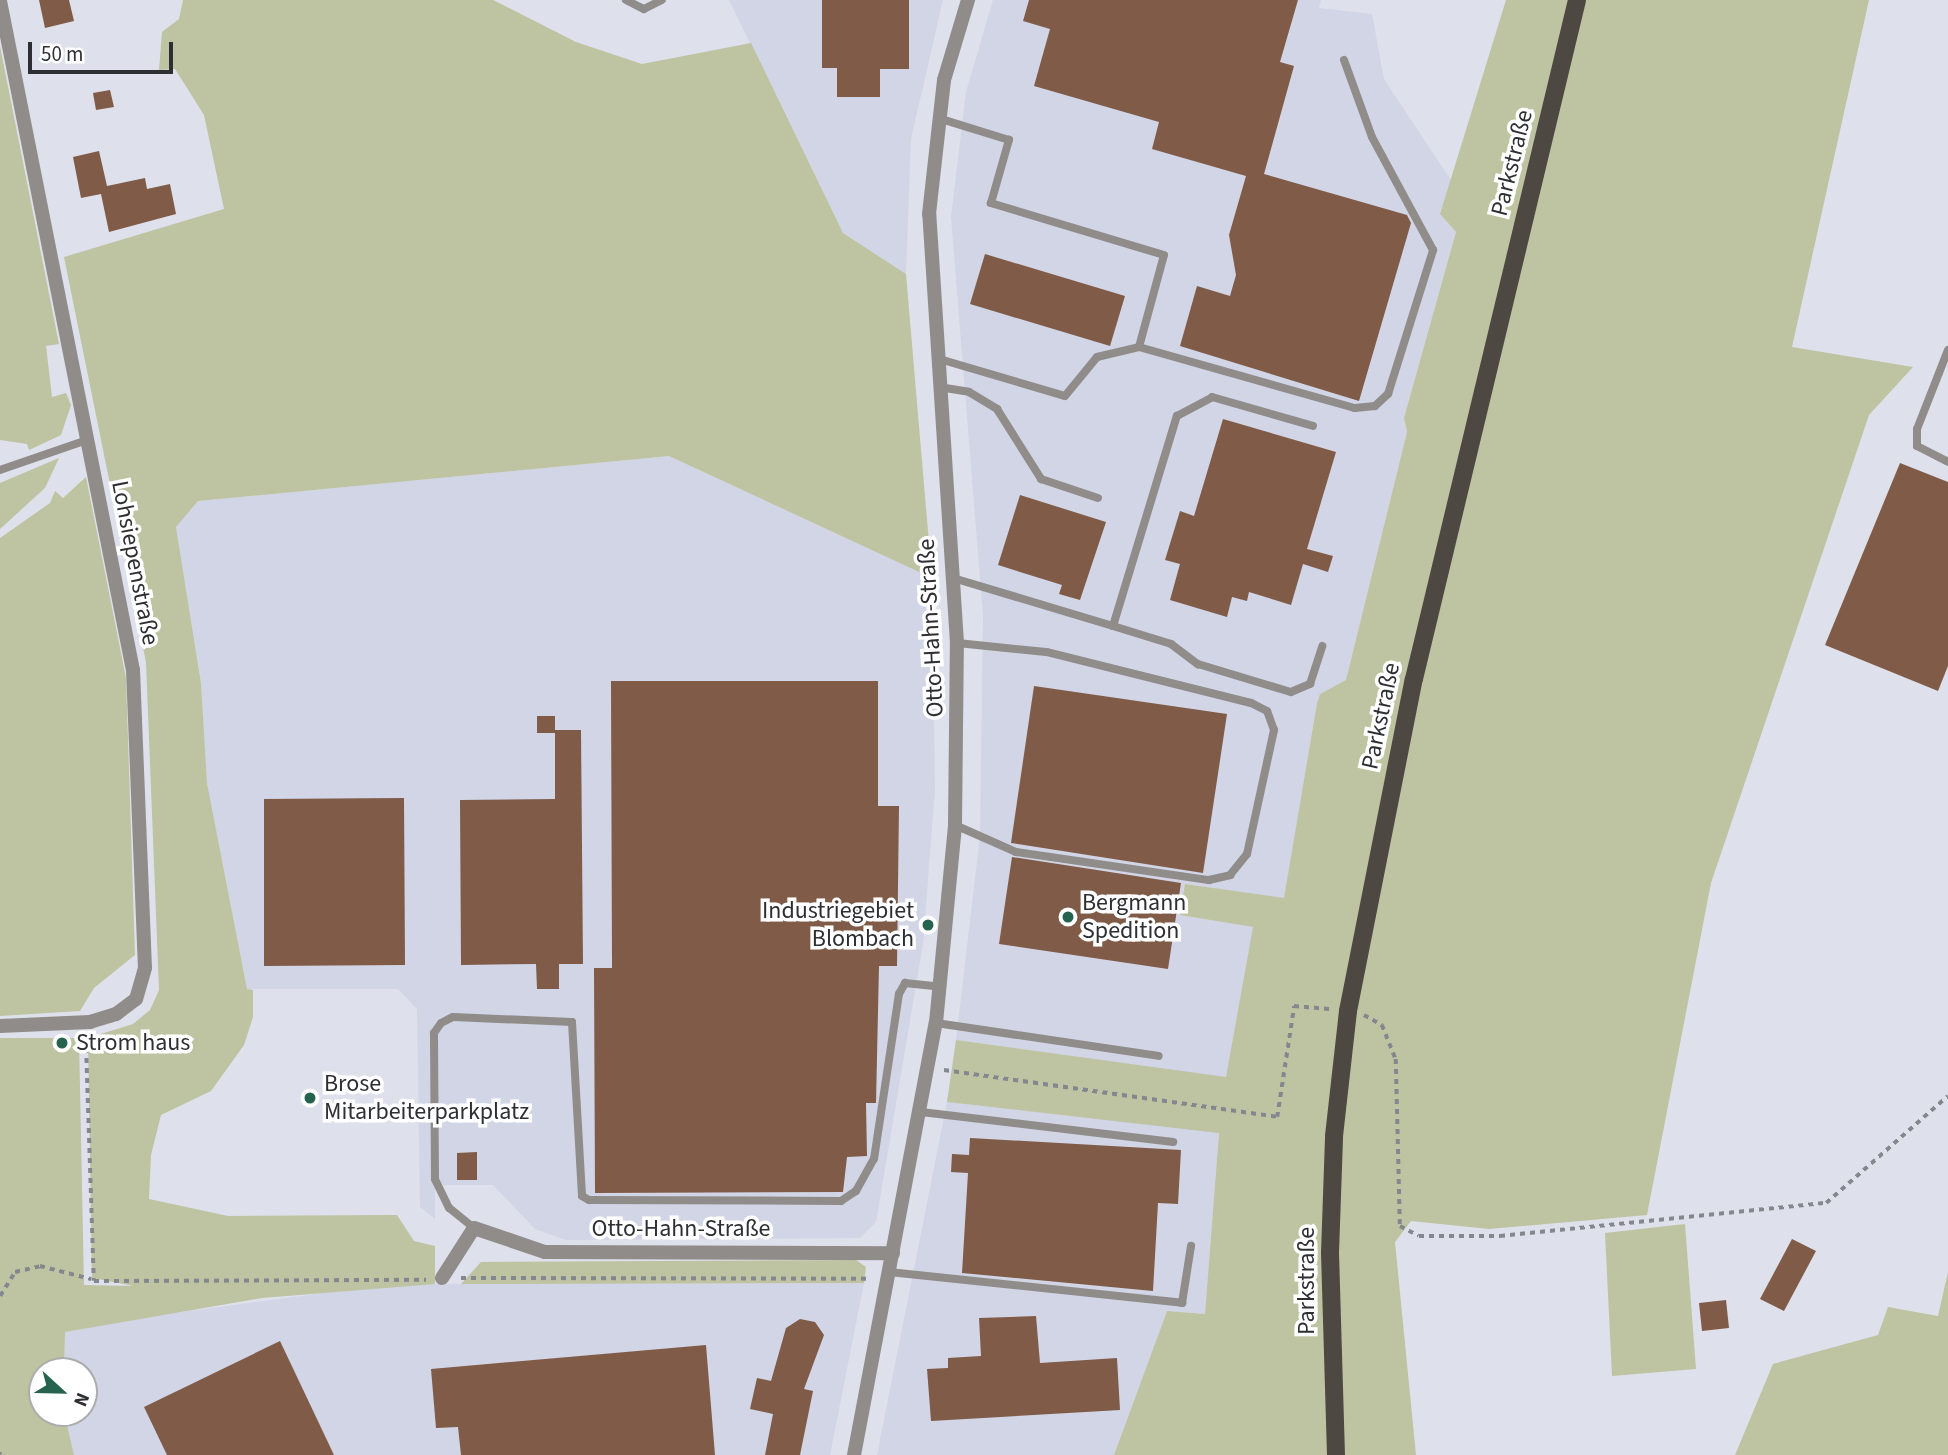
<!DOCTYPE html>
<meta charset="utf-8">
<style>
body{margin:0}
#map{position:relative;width:1948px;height:1455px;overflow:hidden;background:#dee1eb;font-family:"Source Sans 3",sans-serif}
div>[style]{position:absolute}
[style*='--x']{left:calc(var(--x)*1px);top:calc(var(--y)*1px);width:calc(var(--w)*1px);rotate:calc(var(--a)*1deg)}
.built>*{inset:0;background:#d1d5e5}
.green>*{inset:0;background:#bec3a1}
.building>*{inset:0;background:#7f5b48}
.path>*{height:3.5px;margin-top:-1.75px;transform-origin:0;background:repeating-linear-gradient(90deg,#85878e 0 5px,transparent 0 10px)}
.service>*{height:8px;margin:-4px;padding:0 4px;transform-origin:4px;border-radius:4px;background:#908c89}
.minor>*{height:14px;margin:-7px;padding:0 7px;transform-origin:7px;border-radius:7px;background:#908c89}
.primary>*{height:18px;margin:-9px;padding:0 9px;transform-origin:9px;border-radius:9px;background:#4e4843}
.dots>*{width:19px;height:19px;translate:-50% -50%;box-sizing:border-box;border:4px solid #fff;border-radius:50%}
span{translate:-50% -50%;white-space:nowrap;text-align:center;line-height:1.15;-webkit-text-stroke:7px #fff;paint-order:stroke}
.street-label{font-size:24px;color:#2e2f33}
.poi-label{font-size:24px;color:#2e2f33}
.left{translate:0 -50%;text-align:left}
.right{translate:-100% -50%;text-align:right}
.north{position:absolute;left:28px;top:1357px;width:70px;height:70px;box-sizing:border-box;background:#fff;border:2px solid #abacad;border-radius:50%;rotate:112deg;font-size:19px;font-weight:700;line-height:28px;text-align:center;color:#2e2f33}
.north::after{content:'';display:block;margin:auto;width:24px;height:32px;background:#26634f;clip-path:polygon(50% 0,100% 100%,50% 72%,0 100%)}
.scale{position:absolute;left:28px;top:42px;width:145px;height:32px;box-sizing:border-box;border:4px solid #2e2f33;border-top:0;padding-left:9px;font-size:21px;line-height:24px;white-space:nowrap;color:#2e2f33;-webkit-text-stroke:5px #fff;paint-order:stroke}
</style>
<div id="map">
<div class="built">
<i style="clip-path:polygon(729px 0,943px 0,911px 139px,906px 274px,843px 233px)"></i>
<i style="clip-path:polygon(993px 0,1321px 0,1319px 8px,1372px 14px,1384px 79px,1451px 180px,1440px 214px,1456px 232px,1404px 418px,1407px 432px,1346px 680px,1320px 694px,1317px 703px,1284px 899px,1186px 884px,1180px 915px,1253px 927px,1226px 1078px,956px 1040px,980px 836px,983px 616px,951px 217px,966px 92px)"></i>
<i style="clip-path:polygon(669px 456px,932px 578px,935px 789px,923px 944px,876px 1222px,860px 1238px,566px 1240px,535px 1229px,493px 1185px,435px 1185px,435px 1219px,420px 1207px,417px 1009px,398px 989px,247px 989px,207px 783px,201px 682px,176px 527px,198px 501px)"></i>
<i style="clip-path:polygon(947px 1102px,1219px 1132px,1205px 1314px,1167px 1311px,1114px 1455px,877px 1455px)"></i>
<i style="clip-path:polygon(864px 1283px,830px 1455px,74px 1455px,64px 1418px,84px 1413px,84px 1371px,64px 1371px,65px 1332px,137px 1318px,391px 1284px)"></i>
</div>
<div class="green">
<i style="clip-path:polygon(183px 0,493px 0,576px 42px,642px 64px,751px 43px,843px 233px,906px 274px,932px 578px,669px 456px,198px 501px,176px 527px,201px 683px,207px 783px,247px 989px,253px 990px,253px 1017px,244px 1045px,211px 1091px,161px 1115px,151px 1155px,149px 1199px,228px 1216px,397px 1215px,414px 1241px,435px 1246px,435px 1284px,262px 1298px,65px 1332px,64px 1371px,42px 1371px,42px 1413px,64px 1413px,74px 1455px,0 1455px,0 1038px,79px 1038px,84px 1285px,134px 1286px,92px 1278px,88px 1038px,133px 1024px,150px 1010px,159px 990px,146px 662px,64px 257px,224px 209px,204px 115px,175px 69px,159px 70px,162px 32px,179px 19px)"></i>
<i style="clip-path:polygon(1506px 0,1869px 0,1792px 347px,1913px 367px,1869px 415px,1711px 883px,1647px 1215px,1489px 1229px,1411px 1221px,1395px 1242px,1416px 1455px,1114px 1455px,1167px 1311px,1205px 1314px,1219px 1133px,947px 1102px,956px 1040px,1226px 1077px,1253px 927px,1180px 915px,1185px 884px,1284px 898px,1317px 703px,1320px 694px,1346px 680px,1407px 432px,1404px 418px,1456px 232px,1440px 214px)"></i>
<i style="clip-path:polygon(0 46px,59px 344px,46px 346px,52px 397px,66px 393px,71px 405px,61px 435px,29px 450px,27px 444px,0 440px)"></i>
<i style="clip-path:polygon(59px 458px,45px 488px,0 529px,0 483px)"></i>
<i style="clip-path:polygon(86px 477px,126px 678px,135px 955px,94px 988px,80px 1011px,0 1016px,0 538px,50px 503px,55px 491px,63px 498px)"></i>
<i style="clip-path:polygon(1685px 1224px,1696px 1369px,1612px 1376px,1605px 1233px)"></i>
<i style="clip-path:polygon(856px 1260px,866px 1267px,864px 1283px,461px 1284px,481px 1262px)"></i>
<i style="clip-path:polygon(1948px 1272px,1948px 1455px,1735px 1455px,1773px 1364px,1878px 1335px,1888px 1307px,1938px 1316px)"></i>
</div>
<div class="building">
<i style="clip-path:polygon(39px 0,69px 0,74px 21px,45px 28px)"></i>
<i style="clip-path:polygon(822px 0,909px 0,909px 69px,880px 69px,880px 97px,837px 97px,837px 68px,822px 68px)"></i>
<i style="clip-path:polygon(1029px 0,1298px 0,1280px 62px,1294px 66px,1264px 174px,1407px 215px,1411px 223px,1359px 401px,1180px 346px,1197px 286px,1230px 296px,1236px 275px,1229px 235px,1246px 176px,1152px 149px,1159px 122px,1034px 86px,1050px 29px,1023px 21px)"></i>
<i style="clip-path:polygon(110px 90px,114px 107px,96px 110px,93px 93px)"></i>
<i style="clip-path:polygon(99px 151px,107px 186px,145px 178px,147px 189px,170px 184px,176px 214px,109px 232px,101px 194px,81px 198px,73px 157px)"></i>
<i style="clip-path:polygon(985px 254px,1125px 296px,1110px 346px,970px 304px)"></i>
<i style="clip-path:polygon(1223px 419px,1336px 452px,1307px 549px,1333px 556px,1328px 572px,1303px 564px,1291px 605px,1249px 592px,1247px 601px,1232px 597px,1227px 617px,1170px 600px,1180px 564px,1165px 560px,1180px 511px,1194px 516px)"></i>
<i style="clip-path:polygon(1900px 463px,1948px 482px,1948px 666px,1938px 691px,1825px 645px)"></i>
<i style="clip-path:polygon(1020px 495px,1106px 522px,1080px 600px,1059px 594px,1062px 585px,998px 565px)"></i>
<i style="clip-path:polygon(611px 681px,878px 681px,878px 806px,899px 806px,897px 966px,879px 966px,876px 1103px,866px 1103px,867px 1156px,847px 1157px,843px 1192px,595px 1193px,594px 968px,612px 968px)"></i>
<i style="clip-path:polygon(1034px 686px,1227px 714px,1203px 873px,1011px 843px)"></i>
<i style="clip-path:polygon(537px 716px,555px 716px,555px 733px,537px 733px)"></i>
<i style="clip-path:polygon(555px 730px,581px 730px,583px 964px,559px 964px,559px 989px,537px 989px,536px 964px,461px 965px,460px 800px,555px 799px)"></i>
<i style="clip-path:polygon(404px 798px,405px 965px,264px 966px,264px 799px)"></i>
<i style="clip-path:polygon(1012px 857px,1181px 883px,1168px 969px,999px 944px)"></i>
<i style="clip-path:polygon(970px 1138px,1181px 1150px,1178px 1204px,1158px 1203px,1153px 1291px,962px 1273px,968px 1173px,951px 1172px,952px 1154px,969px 1155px)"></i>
<i style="clip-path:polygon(477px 1152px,477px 1180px,457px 1180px,457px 1153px)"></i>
<i style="clip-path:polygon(1792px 1239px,1816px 1251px,1784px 1311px,1760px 1299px)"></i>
<i style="clip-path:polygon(1726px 1300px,1729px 1328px,1702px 1331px,1699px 1303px)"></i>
<i style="clip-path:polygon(1036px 1316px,1040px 1363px,1117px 1358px,1120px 1410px,931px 1421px,927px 1369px,948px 1368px,948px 1358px,981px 1356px,979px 1318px)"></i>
<i style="clip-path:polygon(800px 1319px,815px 1322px,824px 1335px,804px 1389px,813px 1391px,800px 1455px,765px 1455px,773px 1414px,750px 1409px,757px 1378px,771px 1381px,786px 1328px)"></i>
<i style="clip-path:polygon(280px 1341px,334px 1455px,167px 1455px,144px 1407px)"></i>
<i style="clip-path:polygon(706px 1345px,715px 1455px,461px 1455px,458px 1427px,436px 1428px,431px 1369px)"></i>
</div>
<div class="path">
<i style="--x:1364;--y:1015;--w:21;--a:29"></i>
<i style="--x:1382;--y:1025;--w:37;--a:68"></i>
<i style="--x:1396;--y:1059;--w:167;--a:88.6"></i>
<i style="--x:1400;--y:1226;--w:21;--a:28"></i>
<i style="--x:1419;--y:1236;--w:81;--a:0"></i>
<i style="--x:1500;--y:1236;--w:328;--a:-5.8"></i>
<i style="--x:1826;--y:1203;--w:162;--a:-41.3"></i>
<i style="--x:86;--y:1038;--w:243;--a:88.1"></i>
<i style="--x:94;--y:1281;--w:332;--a:-0.2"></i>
<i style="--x:944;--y:1070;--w:336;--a:8"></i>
<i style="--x:1277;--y:1117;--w:112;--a:-81.3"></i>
<i style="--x:1294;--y:1006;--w:38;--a:5"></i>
<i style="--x:461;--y:1278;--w:409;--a:0.1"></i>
<i style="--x:0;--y:1296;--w:28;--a:-58"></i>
<i style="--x:15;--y:1272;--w:26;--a:-13"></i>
<i style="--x:40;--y:1266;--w:53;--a:14.3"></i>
<i style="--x:0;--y:1452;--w:3;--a:90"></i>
</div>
<div class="service">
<i style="--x:626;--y:0;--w:20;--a:27"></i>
<i style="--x:644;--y:9;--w:20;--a:-27"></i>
<i style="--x:1139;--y:347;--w:224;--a:15.8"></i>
<i style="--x:1355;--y:408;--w:20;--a:-6"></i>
<i style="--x:1375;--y:406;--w:18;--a:-43"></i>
<i style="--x:1388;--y:394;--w:151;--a:-72.6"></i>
<i style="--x:1433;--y:250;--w:128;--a:-118.4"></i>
<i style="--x:1372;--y:137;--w:82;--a:-110"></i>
<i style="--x:1948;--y:350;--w:85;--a:111.4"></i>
<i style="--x:1917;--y:429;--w:17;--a:90"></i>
<i style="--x:1917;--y:446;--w:35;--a:27"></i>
<i style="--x:936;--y:358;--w:134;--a:16.4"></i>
<i style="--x:1065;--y:396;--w:50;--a:-50.6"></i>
<i style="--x:1097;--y:357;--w:43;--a:-13.4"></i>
<i style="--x:1139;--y:347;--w:95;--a:-74.8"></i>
<i style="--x:1164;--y:255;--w:181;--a:-163.3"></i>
<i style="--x:991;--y:203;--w:66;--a:-74.1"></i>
<i style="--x:1009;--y:140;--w:74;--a:-162.8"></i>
<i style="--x:939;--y:387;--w:30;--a:9"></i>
<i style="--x:969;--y:392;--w:33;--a:31"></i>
<i style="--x:997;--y:409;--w:83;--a:57.8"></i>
<i style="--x:1041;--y:479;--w:60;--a:18.4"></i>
<i style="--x:0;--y:470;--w:92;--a:-19"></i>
<i style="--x:953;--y:578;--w:167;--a:16.7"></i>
<i style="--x:1113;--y:626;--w:220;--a:-73.1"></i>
<i style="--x:1177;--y:416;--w:40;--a:-28"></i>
<i style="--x:1212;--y:397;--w:105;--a:16"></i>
<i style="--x:1113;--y:626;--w:61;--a:17.2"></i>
<i style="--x:1171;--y:644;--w:34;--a:37"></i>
<i style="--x:1198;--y:664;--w:97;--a:16.8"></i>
<i style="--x:1291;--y:692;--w:21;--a:-23"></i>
<i style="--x:1310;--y:684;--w:40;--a:-72"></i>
<i style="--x:955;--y:825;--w:67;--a:23.9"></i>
<i style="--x:1016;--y:852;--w:195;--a:8.3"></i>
<i style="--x:1209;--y:880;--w:22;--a:-13"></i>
<i style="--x:1230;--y:875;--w:27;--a:-51"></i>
<i style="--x:1247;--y:854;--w:127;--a:-77.7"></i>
<i style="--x:1274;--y:730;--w:20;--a:-110"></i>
<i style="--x:1267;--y:711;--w:18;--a:-153"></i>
<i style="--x:1251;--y:703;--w:211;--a:-166"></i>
<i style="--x:1046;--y:652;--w:89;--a:-174.2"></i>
<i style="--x:936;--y:1023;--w:225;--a:8.4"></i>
<i style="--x:921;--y:1112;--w:254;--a:6.8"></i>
<i style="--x:474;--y:1228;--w:32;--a:-141"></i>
<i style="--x:449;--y:1208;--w:32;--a:-116"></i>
<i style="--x:435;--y:1179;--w:146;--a:-90.4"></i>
<i style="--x:434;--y:1033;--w:12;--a:-55"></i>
<i style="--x:441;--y:1023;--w:13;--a:-27"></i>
<i style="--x:453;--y:1017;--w:119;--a:2.4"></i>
<i style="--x:572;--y:1022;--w:174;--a:86.7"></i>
<i style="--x:582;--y:1196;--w:8;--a:30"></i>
<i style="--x:589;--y:1200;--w:252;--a:0.2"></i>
<i style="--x:841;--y:1201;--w:18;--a:-34"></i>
<i style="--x:856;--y:1191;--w:37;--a:-61"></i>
<i style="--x:874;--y:1159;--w:167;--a:-81.4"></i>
<i style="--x:899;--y:994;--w:13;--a:-61"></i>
<i style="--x:905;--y:983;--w:36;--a:6"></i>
<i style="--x:889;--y:1272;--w:295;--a:6"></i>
<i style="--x:1182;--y:1303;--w:58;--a:-81"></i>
</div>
<div class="minor">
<i style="--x:0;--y:1;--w:682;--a:78.76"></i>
<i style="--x:133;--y:670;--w:298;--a:87.7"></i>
<i style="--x:145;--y:968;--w:32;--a:106"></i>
<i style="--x:136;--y:999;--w:25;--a:143"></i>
<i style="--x:116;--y:1014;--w:27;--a:163"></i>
<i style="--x:90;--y:1022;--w:90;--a:177.5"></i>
<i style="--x:442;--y:1278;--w:59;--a:-57.4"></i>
<i style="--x:474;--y:1228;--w:75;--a:18.7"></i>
<i style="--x:545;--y:1252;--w:348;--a:0.2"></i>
<i style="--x:854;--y:1455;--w:440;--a:-79.3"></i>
<i style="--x:936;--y:1023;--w:199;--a:-84.5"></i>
<i style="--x:955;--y:825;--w:182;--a:-89.4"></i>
<i style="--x:957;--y:643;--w:430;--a:-93.7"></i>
<i style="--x:929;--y:214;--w:135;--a:-83.6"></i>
<i style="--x:944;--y:80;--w:84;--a:-73.3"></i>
</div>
<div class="primary">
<i style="--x:1336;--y:1455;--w:202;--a:-91.7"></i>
<i style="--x:1330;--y:1253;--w:117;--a:-88"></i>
<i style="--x:1334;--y:1136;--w:126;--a:-83.6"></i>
<i style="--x:1348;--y:1011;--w:338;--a:-78.8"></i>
<i style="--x:1414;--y:679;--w:698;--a:-76.5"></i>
</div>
<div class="dots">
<i style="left:1068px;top:917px;background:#26634f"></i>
<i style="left:928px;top:925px;background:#26634f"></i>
<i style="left:62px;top:1043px;background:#26634f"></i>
<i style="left:310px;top:1098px;background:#26634f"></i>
</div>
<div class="street-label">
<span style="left:1512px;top:163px;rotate:-76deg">Parkstraße</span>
<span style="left:135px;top:563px;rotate:79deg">Lohsiepenstraße</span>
<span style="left:931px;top:628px;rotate:-93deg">Otto-Hahn-Straße</span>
<span style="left:1381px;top:716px;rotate:-78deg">Parkstraße</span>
<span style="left:681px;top:1229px">Otto-Hahn-Straße</span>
<span style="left:1307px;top:1281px;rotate:-90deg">Parkstraße</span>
</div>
<div class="poi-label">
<span class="left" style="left:1082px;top:917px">Bergmann<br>Spedition</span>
<span class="right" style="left:914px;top:925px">Industriegebiet<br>Blombach</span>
<span class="left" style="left:76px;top:1043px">Strom haus</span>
<span class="left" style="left:324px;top:1098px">Brose<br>Mitarbeiterparkplatz</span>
</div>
<div class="north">N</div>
<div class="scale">50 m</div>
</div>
